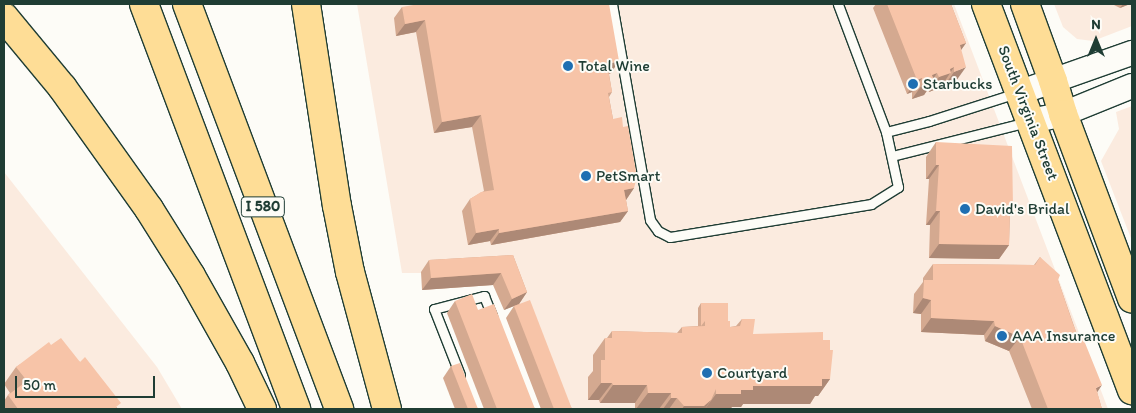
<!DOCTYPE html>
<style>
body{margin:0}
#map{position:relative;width:1136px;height:413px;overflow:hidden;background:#fdfcf7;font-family:Itim,sans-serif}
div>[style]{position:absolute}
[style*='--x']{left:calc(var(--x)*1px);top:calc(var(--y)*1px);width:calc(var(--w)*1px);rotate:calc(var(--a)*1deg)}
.built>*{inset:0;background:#fbebdf}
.roads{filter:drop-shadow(1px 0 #1f3d34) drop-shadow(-1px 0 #1f3d34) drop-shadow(0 1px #1f3d34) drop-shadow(0 -1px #1f3d34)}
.service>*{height:9px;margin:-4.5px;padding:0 4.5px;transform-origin:4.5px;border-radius:4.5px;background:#fdfcf7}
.tertiary>*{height:24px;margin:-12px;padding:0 12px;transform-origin:12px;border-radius:12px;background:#fdfcf7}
.primary>*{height:28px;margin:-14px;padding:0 14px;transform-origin:14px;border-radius:14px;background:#fedd96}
.motorway>*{height:28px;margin:-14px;padding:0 14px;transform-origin:14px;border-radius:14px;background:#fedd96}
.wall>*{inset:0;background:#d4a990}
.shaded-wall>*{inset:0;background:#ad8976}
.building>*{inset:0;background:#f7c4a8}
.dots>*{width:14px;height:14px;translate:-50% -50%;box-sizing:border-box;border:2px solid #fdfcf7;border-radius:50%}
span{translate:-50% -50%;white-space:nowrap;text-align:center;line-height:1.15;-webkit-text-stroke:4px #fdfcf7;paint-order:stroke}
.shield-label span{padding:1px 4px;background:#fdfcf7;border:1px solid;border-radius:4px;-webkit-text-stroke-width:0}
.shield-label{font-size:15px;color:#1f3d34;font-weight:700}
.poi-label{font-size:16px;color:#1f3d34}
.left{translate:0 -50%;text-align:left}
.street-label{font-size:16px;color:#1f3d34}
.frame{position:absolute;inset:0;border:5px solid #1f3d34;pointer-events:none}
.north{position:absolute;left:1071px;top:15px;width:50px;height:50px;-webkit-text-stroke:4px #fdfcf7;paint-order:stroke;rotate:0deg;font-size:14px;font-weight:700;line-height:20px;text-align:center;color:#1f3d34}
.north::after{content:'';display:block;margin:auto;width:18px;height:22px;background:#1f3d34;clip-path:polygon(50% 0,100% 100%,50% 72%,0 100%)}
.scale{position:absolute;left:15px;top:376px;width:140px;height:22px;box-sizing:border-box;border:2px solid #1f3d34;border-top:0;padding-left:6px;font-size:15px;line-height:18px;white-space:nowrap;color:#1f3d34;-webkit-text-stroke:4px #fdfcf7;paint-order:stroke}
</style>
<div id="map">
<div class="built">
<i style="clip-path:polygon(357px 4px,954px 4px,1108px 409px,562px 409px,504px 273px,402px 273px)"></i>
<i style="clip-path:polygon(1054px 4px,1132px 4px,1132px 26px,1093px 41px,1077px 39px,1063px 27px)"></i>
<i style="clip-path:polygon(1132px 106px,1132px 241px,1101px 161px,1119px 129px,1116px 112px)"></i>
<i style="clip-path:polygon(4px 172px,157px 367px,182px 409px,4px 409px)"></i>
</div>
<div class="roads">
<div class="service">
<i style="--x:612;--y:4;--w:219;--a:80"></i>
<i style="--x:650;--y:220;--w:14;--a:54"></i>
<i style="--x:658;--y:231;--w:13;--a:27"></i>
<i style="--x:670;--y:237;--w:204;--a:-9.3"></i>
<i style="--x:871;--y:204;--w:32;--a:-32"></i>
<i style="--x:898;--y:187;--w:56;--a:-102.3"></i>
<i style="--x:886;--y:132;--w:137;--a:-110.6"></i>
<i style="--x:886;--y:132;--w:44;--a:-14.3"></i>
<i style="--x:929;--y:121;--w:91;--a:-17.8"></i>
<i style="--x:892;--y:156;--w:139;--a:-14.1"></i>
<i style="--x:460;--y:375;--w:71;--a:-111.5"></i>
<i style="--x:434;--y:309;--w:52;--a:-14.6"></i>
<i style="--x:484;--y:296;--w:22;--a:68"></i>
</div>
<div class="tertiary">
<i style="--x:1021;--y:92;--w:118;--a:-19.4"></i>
<i style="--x:1031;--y:121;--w:33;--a:-12"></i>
<i style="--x:1063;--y:114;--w:74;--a:-22.1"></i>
</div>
<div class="primary">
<i style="--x:986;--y:4;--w:413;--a:69.3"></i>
<i style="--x:1025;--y:4;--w:82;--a:70"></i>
<i style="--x:1053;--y:81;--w:34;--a:73"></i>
<i style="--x:1063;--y:114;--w:197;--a:69.5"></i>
</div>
<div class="motorway">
<i style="--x:144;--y:4;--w:433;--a:69.4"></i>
<i style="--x:187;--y:4;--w:433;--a:69.4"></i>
<i style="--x:306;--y:4;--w:204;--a:81.3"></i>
<i style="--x:337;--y:206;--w:67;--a:78.9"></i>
<i style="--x:350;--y:272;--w:142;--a:74.9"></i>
<i style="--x:4;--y:17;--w:91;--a:50.4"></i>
<i style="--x:62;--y:87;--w:150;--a:54.5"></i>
<i style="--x:149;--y:209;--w:79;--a:57.9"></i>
<i style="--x:191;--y:276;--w:100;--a:60.6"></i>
<i style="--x:240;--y:363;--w:51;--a:64.4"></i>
</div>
</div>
<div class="wall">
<i style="clip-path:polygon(876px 4px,951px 4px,966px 43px,961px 50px,956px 81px,944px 86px,944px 82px,941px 87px,929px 92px,928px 89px,924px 95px,912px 99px,912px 92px,907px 94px,873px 8px)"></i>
<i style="clip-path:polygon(1112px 4px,1130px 4px,1120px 8px)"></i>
<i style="clip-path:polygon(402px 7px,611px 73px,609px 74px,612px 92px,609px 97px,613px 119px,634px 188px,626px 200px,628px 211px,620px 222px,491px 245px,490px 241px,468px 245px,462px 211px,470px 199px,484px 191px,472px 127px,434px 133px,416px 32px,396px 36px,394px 18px)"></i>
<i style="clip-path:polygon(936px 142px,1010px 212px,1009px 245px,999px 259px,929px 258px,930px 225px,926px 225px,929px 179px,926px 179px,926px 157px)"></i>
<i style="clip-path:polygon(513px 255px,527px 292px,519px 304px,572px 409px,541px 409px,506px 318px,514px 306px,504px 310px,493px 285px,422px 290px,421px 272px,429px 260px)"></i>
<i style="clip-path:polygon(1040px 257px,1058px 280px,1097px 392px,1102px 409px,1032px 409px,1009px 351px,985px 341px,984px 335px,921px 332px,921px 314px,913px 313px,914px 294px,923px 282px,923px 278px,933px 264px,1034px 265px)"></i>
<i style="clip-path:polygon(455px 301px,478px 310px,535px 409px,484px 409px,447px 313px)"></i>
<i style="clip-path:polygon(701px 303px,728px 321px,730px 327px,736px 326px,742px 319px,753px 334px,823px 340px,830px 379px,818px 396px,815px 396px,810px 404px,743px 404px,741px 407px,732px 407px,730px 409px,635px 409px,635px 403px,600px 403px,599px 400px,588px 400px,588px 377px,593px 371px,593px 355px,605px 338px,607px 338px,612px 331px,677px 333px,682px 327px,698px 326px,698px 308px)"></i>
<i style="clip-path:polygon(51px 345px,80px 362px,118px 409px,4px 409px,4px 401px,8px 395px,10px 393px,4px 384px,16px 367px)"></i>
<i style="clip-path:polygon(451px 366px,478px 409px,455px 409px,443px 378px)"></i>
</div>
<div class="shaded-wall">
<i style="clip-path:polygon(1123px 4px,1130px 4px,1120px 8px)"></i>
<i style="clip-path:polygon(425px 20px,416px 32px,396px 36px,405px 24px)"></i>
<i style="clip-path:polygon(966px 43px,956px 57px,960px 45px)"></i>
<i style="clip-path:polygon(619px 61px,611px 73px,599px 76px,607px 64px)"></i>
<i style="clip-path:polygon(954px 67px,941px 87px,929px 92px,939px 77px,950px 69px)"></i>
<i style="clip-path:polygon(966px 67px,956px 81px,944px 86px,954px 72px)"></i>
<i style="clip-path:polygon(937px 73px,932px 81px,934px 80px,924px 95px,912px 99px,922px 85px,932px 75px)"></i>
<i style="clip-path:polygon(922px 78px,912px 92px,907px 94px,917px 80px)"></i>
<i style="clip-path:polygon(481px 115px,472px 127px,434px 133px,442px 122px)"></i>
<i style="clip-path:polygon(936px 165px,939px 165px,929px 179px,926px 179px)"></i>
<i style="clip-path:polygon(634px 188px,626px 200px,624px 190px)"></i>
<i style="clip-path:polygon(628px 211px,620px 222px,491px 245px,499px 233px)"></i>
<i style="clip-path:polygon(936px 211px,940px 211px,930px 225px,926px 225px)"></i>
<i style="clip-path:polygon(499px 229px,490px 241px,468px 245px,476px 233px)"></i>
<i style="clip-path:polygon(939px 244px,1009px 245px,999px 259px,929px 258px)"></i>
<i style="clip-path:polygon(501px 273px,493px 285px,422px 290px,431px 278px)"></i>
<i style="clip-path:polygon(527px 292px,519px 304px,504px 310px,512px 299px)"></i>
<i style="clip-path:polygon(923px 298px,931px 300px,921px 314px,913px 313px)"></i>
<i style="clip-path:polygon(931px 318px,994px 321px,984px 335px,921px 332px)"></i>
<i style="clip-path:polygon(995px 326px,1020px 337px,1009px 351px,985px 341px)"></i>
<i style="clip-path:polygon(822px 379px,830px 379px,818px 396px,815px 396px,810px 404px,743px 404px,741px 407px,732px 407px,730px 409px,705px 409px,716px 394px,741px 390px,753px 386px)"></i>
<i style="clip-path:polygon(601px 383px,612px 383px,599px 400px,588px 400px)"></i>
<i style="clip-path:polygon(613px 385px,647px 385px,635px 403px,600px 403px)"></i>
<i style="clip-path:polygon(1102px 385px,1092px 400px,1096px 388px)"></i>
<i style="clip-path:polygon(648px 393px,671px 393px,659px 409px,636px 409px)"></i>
<i style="clip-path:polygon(671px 398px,677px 398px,669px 409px,663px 409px)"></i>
<i style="clip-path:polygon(711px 400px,705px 409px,682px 409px,684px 406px)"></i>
</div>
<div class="building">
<i style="clip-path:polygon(419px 4px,598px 4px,599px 5px,609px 4px,619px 61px,607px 64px,612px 92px,608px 93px,613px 119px,622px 117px,623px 127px,628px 126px,637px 177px,634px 188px,624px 190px,628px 211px,499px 233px,499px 229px,476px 233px,470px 199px,481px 192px,494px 190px,481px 115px,442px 122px,425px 20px,405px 24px,402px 7px)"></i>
<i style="clip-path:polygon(887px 4px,951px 4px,966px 43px,960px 45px,966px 67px,954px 72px,954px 67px,950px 69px,951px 73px,939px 77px,937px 73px,932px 75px,934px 80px,922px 85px,922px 78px,917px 80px)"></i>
<i style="clip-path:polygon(936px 142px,1012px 146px,1013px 207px,1010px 207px,1009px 245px,939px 244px,940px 211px,936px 211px,939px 165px,936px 165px)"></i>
<i style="clip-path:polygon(513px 255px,527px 292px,512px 299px,501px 273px,431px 278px,429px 260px)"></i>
<i style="clip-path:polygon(1040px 257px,1060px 275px,1058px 280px,1073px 324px,1078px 336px,1081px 333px,1102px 385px,1096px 388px,1102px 409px,1048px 409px,1020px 337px,995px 326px,994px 321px,931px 318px,931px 300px,923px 298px,924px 280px,933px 280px,933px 264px,1035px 265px)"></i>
<i style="clip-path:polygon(472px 294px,478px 310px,494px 304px,535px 409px,497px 409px,455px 301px)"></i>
<i style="clip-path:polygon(530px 300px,572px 409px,554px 409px,514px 306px)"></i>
<i style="clip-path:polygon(701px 303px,728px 303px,728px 321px,705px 321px,701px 326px)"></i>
<i style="clip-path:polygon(742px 319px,755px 319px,753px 334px,823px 332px,823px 340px,830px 340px,830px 350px,833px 350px,830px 379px,822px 379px,822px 386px,753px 386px,753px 390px,741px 390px,741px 394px,716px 394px,716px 389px,711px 400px,704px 406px,684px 406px,677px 398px,671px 398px,671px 393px,648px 393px,647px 385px,613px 385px,612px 383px,601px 383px,601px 360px,605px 360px,605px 338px,612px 338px,612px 331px,682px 333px,682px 327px,705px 326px,705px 321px,730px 321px,730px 327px,740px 326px)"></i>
<i style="clip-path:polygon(61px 338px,80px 362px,85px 357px,121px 403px,116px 407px,118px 409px,17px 409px,18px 409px,8px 395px,27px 381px,16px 367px,49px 342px,51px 345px)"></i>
<i style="clip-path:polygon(460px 363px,478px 409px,468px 409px,451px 366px)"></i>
</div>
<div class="dots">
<i style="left:568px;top:66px;background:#1f6fb2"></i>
<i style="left:913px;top:84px;background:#1f6fb2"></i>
<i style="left:586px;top:176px;background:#1f6fb2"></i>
<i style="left:965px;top:209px;background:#1f6fb2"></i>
<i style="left:1002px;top:336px;background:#1f6fb2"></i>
<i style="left:707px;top:373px;background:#1f6fb2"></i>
</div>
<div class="shield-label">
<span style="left:263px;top:207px">I 580</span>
</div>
<div class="poi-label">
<span class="left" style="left:578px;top:66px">Total Wine</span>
<span class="left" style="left:923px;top:84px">Starbucks</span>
<span class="left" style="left:596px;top:176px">PetSmart</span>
<span class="left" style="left:975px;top:209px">David's Bridal</span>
<span class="left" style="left:1012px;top:336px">AAA Insurance</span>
<span class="left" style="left:717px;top:373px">Courtyard</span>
</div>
<div class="street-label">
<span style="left:1028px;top:113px;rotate:69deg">South Virginia Street</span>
</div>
<div class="frame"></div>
<div class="north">N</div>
<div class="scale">50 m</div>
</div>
